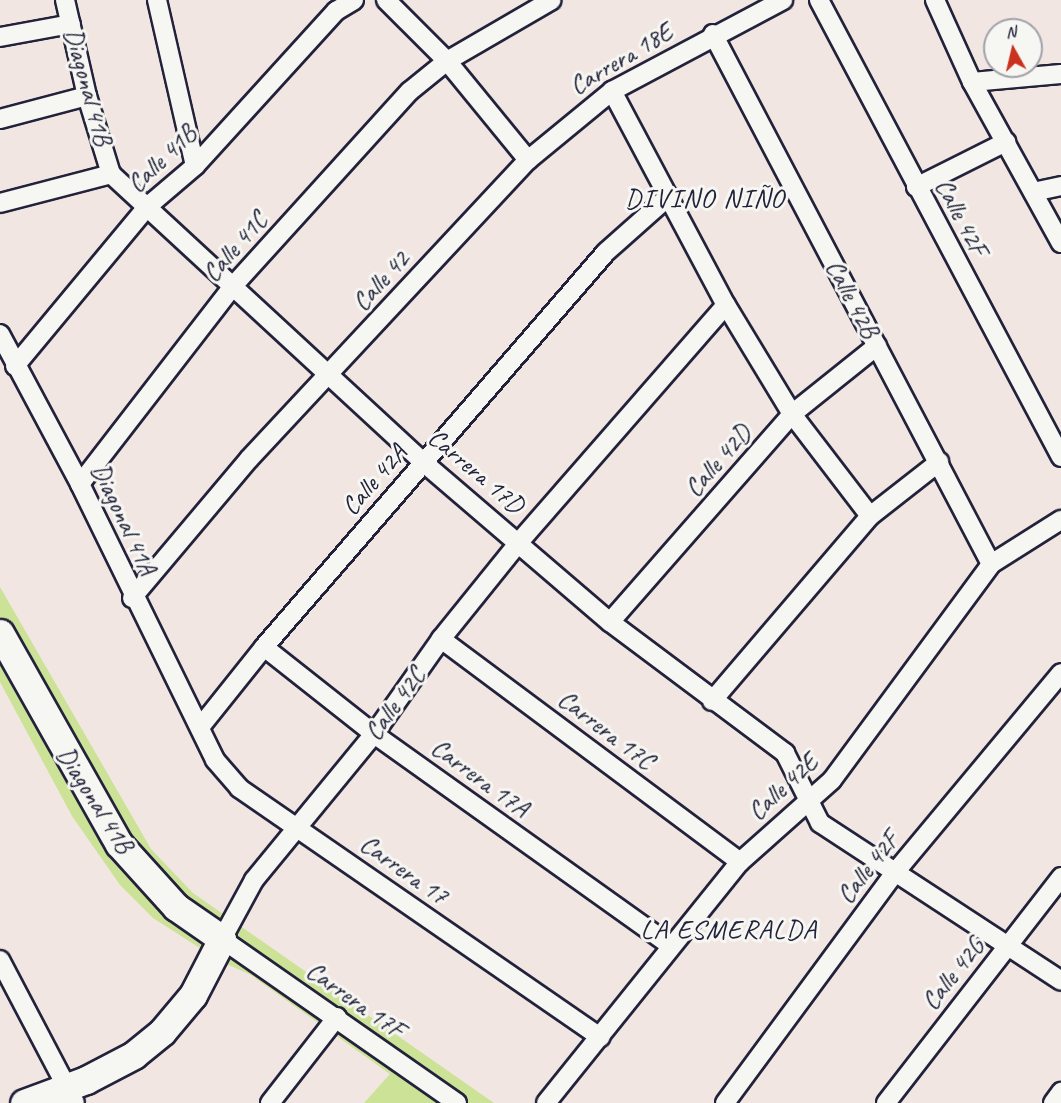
<!DOCTYPE html>
<meta charset="utf-8">
<style>
body{margin:0}
#map{position:relative;width:1061px;height:1103px;overflow:hidden;background:#f2e6e2;font-family:Caveat,sans-serif}
div>[style]{position:absolute}
[style*='--x']{left:calc(var(--x)*1px);top:calc(var(--y)*1px);width:calc(var(--w)*1px);rotate:calc(var(--a)*1deg)}
.green>*{inset:0;background:#cce297}
.roads{filter:drop-shadow(2px 0 #22223b) drop-shadow(-2px 0 #22223b) drop-shadow(0 2px #22223b) drop-shadow(0 -2px #22223b)}
.street>*{height:18px;margin:-9px;padding:0 9px;transform-origin:9px;border-radius:9px;background:#f6f6f2}
.secondary>*{height:27px;margin:-13.5px;padding:0 13.5px;transform-origin:13.5px;border-radius:13.5px;background:#f6f6f2}
span{translate:-50% -50%;white-space:nowrap;text-align:center;line-height:1.15;-webkit-text-stroke:6px #f6f6f2;paint-order:stroke}
.street-label{font-size:26px;color:#22223b}
.neighbourhood-label{font-size:27px;color:#22223b;letter-spacing:1.5px}
.north{position:absolute;left:983px;top:18px;width:60px;height:60px;box-sizing:border-box;background:#f6f6f2;border:2px solid #a1a1a9;border-radius:50%;rotate:352deg;font-size:16px;font-weight:700;line-height:24px;text-align:center;color:#22223b}
.north::after{content:'';display:block;margin:auto;width:21px;height:27px;background:#c8321e;clip-path:polygon(50% 0,100% 100%,50% 72%,0 100%)}
</style>
<div id="map">
<div class="green">
<i style="clip-path:polygon(0 587px,151px 849px,193px 893px,494px 1103px,364px 1103px,390px 1074px,251px 975px,220px 961px,153px 918px,120px 885px,72px 816px,0 682px)"></i>
</div>
<div class="roads">
<div class="street">
<i style="--x:65;--y:0;--w:98;--a:77.1"></i>
<i style="--x:87;--y:96;--w:82;--a:72.9"></i>
<i style="--x:157;--y:0;--w:170;--a:77.1"></i>
<i style="--x:386;--y:0;--w:86;--a:45"></i>
<i style="--x:447;--y:61;--w:128;--a:50.7"></i>
<i style="--x:819;--y:0;--w:517;--a:62.1"></i>
<i style="--x:935;--y:0;--w:90;--a:65.7"></i>
<i style="--x:972;--y:82;--w:184;--a:61.1"></i>
<i style="--x:713;--y:34;--w:598;--a:62.32"></i>
<i style="--x:0;--y:37;--w:72;--a:-10.4"></i>
<i style="--x:972;--y:82;--w:89;--a:-5.1"></i>
<i style="--x:612;--y:91;--w:242;--a:62"></i>
<i style="--x:726;--y:305;--w:127;--a:58.8"></i>
<i style="--x:792;--y:414;--w:128;--a:52.6"></i>
<i style="--x:0;--y:119;--w:90;--a:-14.8"></i>
<i style="--x:111;--y:174;--w:425;--a:42.7"></i>
<i style="--x:423;--y:462;--w:246;--a:40.6"></i>
<i style="--x:610;--y:622;--w:219;--a:36.8"></i>
<i style="--x:785;--y:753;--w:78;--a:63.4"></i>
<i style="--x:820;--y:823;--w:288;--a:33.2"></i>
<i style="--x:916;--y:187;--w:101;--a:-26.6"></i>
<i style="--x:1033;--y:192;--w:29;--a:-12"></i>
<i style="--x:0;--y:203;--w:115;--a:-14.6"></i>
<i style="--x:0;--y:334;--w:170;--a:61.9"></i>
<i style="--x:80;--y:484;--w:307;--a:63.9"></i>
<i style="--x:215;--y:760;--w:37;--a:49"></i>
<i style="--x:239;--y:788;--w:439;--a:34.6"></i>
<i style="--x:15;--y:366;--w:208;--a:-50.3"></i>
<i style="--x:148;--y:206;--w:62;--a:-40.4"></i>
<i style="--x:195;--y:166;--w:210;--a:-47.7"></i>
<i style="--x:336;--y:11;--w:21;--a:-31"></i>
<i style="--x:80;--y:484;--w:250;--a:-52.3"></i>
<i style="--x:233;--y:286;--w:263;--a:-47.8"></i>
<i style="--x:410;--y:91;--w:48;--a:-39"></i>
<i style="--x:447;--y:61;--w:121;--a:-30.2"></i>
<i style="--x:132;--y:598;--w:182;--a:-49.9"></i>
<i style="--x:249;--y:459;--w:409;--a:-47"></i>
<i style="--x:528;--y:160;--w:109;--a:-39.4"></i>
<i style="--x:612;--y:91;--w:194;--a:-28"></i>
<i style="--x:610;--y:622;--w:276;--a:-48.8"></i>
<i style="--x:792;--y:414;--w:109;--a:-38.7"></i>
<i style="--x:441;--y:639;--w:373;--a:36.7"></i>
<i style="--x:264;--y:647;--w:140;--a:38.3"></i>
<i style="--x:374;--y:734;--w:365;--a:35.5"></i>
<i style="--x:712;--y:701;--w:243;--a:-49.5"></i>
<i style="--x:870;--y:516;--w:88;--a:-38"></i>
<i style="--x:201;--y:726;--w:101;--a:-51.4"></i>
<i style="--x:264;--y:647;--w:522;--a:-49.11"></i>
<i style="--x:606;--y:252;--w:84;--a:-41.6"></i>
<i style="--x:0;--y:960;--w:161;--a:62.3"></i>
<i style="--x:270;--y:1103;--w:109;--a:-52.1"></i>
<i style="--x:457;--y:1103;--w:287;--a:-145.1"></i>
<i style="--x:222;--y:939;--w:67;--a:-61.5"></i>
<i style="--x:254;--y:880;--w:189;--a:-50.6"></i>
<i style="--x:374;--y:734;--w:116;--a:-54.8"></i>
<i style="--x:441;--y:639;--w:126;--a:-51.1"></i>
<i style="--x:520;--y:541;--w:313;--a:-48.9"></i>
<i style="--x:546;--y:1103;--w:309;--a:-51.2"></i>
<i style="--x:740;--y:862;--w:123;--a:-41.7"></i>
<i style="--x:832;--y:780;--w:268;--a:-53.6"></i>
<i style="--x:991;--y:564;--w:83;--a:-32.2"></i>
<i style="--x:725;--y:1103;--w:290;--a:-53.6"></i>
<i style="--x:897;--y:870;--w:256;--a:-50.2"></i>
<i style="--x:886;--y:1103;--w:286;--a:-52.2"></i>
<i style="--x:1053;--y:1103;--w:14;--a:-54"></i>
</div>
<div class="secondary">
<i style="--x:0;--y:633;--w:242;--a:60.6"></i>
<i style="--x:119;--y:844;--w:85;--a:47.9"></i>
<i style="--x:176;--y:907;--w:56;--a:34.8"></i>
<i style="--x:222;--y:939;--w:63;--a:117.4"></i>
<i style="--x:193;--y:995;--w:48;--a:130"></i>
<i style="--x:162;--y:1032;--w:36;--a:141"></i>
<i style="--x:134;--y:1055;--w:54;--a:152.5"></i>
<i style="--x:86;--y:1080;--w:66;--a:159.6"></i>
</div>
</div>
<div class="street-label">
<span style="left:621px;top:59px;rotate:-31deg">Carrera 18E</span>
<span style="left:88px;top:87px;rotate:75deg">Diagonal 41B</span>
<span style="left:162px;top:159px;rotate:-44deg">Calle 41B</span>
<span style="left:961px;top:217px;rotate:62deg">Calle 42F</span>
<span style="left:235px;top:247px;rotate:-49deg">Calle 41C</span>
<span style="left:381px;top:281px;rotate:-48deg">Calle 42</span>
<span style="left:852px;top:299px;rotate:62deg">Calle 42B</span>
<span style="left:718px;top:461px;rotate:-49deg">Calle 42D</span>
<span style="left:476px;top:471px;rotate:40deg">Carrera 17D</span>
<span style="left:374px;top:480px;rotate:-49deg">Calle 42A</span>
<span style="left:124px;top:519px;rotate:65deg">Diagonal 41A</span>
<span style="left:395px;top:704px;rotate:-54deg">Calle 42C</span>
<span style="left:606px;top:730px;rotate:37deg">Carrera 17C</span>
<span style="left:480px;top:778px;rotate:36deg">Carrera 17A</span>
<span style="left:783px;top:787px;rotate:-43deg">Calle 42E</span>
<span style="left:95px;top:800px;rotate:58deg">Diagonal 41B</span>
<span style="left:868px;top:868px;rotate:-52deg">Calle 42F</span>
<span style="left:404px;top:870px;rotate:35deg">Carrera 17</span>
<span style="left:953px;top:974px;rotate:-52deg">Calle 42G</span>
<span style="left:355px;top:1000px;rotate:35deg">Carrera 17F</span>
</div>
<div class="neighbourhood-label">
<span style="left:705px;top:199px">DIVINO NIÑO</span>
<span style="left:729px;top:930px">LA ESMERALDA</span>
</div>
<div class="north">N</div>
</div>
